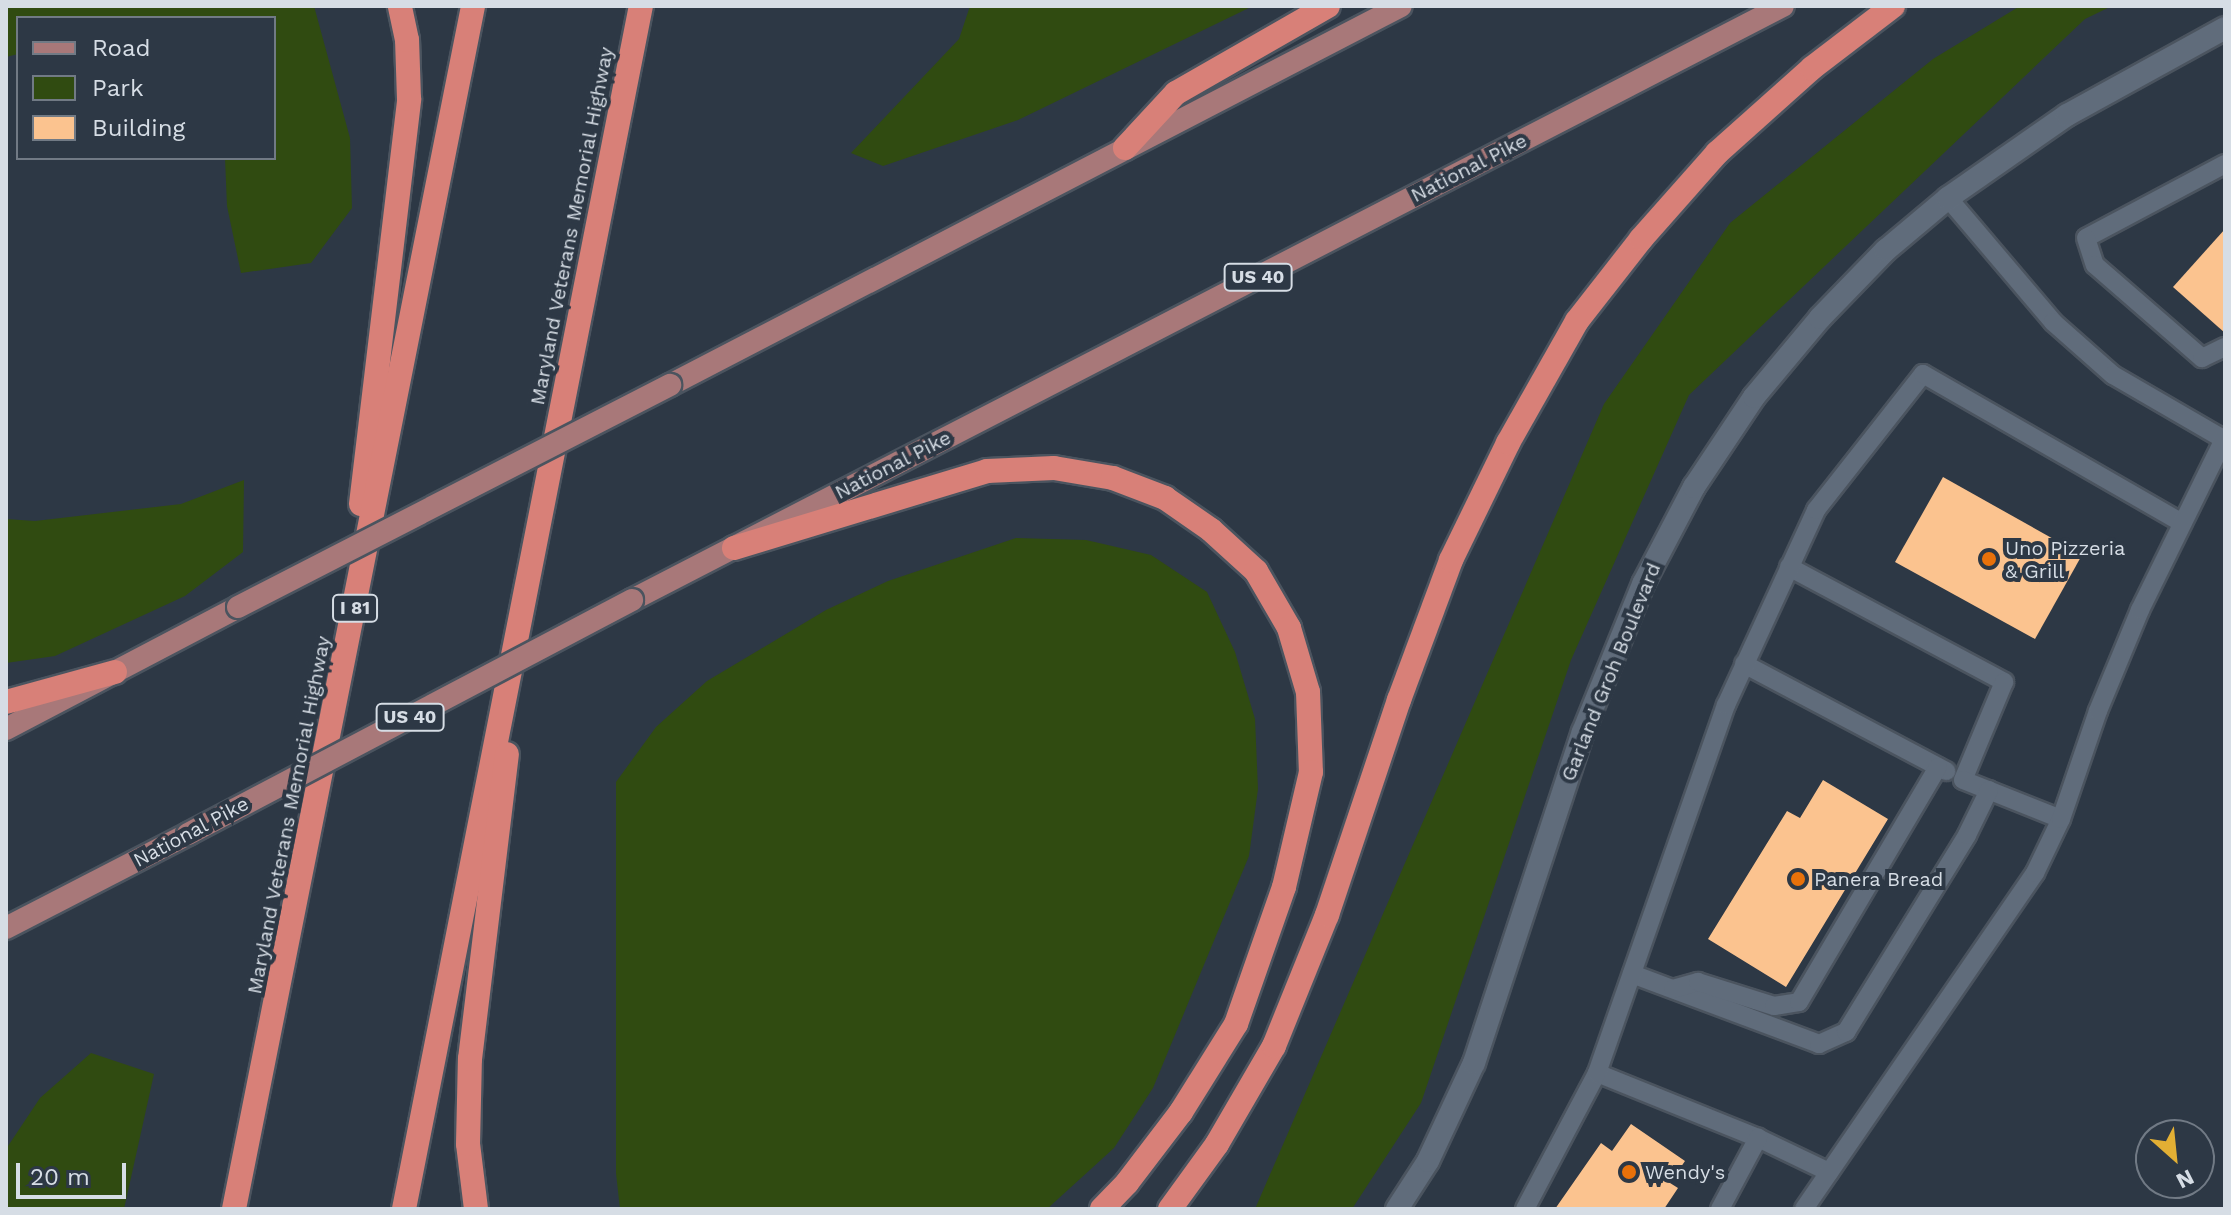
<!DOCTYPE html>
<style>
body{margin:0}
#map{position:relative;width:2231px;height:1215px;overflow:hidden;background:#2d3845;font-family:"Work Sans",sans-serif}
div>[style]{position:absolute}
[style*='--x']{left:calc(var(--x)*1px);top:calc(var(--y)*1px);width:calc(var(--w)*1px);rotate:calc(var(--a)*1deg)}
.green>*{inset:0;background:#304b11}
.building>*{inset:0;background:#fbc38f}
.roads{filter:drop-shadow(2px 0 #4b545f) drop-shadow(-2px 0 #4b545f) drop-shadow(0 2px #4b545f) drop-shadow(0 -2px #4b545f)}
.service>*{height:18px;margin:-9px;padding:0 9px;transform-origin:9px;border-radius:9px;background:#606c7b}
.tertiary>*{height:22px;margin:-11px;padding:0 11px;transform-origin:11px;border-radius:11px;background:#606c7b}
.primary>*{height:22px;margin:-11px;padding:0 11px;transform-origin:11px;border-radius:11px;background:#a87879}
.motorway>*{height:24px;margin:-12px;padding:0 12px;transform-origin:12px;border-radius:12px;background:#d88078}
.bridges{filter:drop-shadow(2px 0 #4b545f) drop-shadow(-2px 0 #4b545f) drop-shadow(0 2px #4b545f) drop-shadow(0 -2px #4b545f)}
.primary-bridge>*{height:22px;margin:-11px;padding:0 11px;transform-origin:11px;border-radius:11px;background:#a87879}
.dots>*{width:22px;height:22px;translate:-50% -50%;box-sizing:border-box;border:4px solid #2d3845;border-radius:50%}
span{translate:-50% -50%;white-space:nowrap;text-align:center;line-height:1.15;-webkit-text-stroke:8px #2d3845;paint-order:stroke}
.shield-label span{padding:2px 6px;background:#2d3845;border:2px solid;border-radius:6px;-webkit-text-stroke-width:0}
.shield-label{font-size:18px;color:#d6dde5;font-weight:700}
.street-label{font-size:20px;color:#d6dde5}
.poi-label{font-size:20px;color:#d6dde5}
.left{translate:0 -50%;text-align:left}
.frame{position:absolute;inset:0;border:8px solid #d6dde5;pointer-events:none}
.legend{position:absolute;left:16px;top:16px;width:260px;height:144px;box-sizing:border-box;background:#2d3845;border:2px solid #717a85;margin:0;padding:10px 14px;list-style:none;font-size:24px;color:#d6dde5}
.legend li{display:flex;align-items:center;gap:16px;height:40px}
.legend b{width:40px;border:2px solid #717a85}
.north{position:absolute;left:2135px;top:1119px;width:80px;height:80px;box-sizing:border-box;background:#2d3845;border:2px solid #717a85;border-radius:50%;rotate:153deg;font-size:22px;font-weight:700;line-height:32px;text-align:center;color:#d6dde5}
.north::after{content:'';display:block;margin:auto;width:28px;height:36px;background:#e2af34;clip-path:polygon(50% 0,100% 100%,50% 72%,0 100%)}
.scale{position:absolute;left:16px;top:1163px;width:110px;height:36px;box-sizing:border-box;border:4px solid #d6dde5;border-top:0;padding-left:10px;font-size:24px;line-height:28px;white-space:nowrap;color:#d6dde5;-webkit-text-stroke:6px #2d3845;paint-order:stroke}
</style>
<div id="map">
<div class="green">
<i style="clip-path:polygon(6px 6px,314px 6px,350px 138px,352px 208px,311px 263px,241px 273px,227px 206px,225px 158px,274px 158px,274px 18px,18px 18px,18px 54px,6px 57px)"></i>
<i style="clip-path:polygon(970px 6px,1253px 6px,1018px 120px,883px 166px,851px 153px,959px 39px)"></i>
<i style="clip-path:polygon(2020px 6px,2112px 6px,2085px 19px,1689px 395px,1571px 660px,1421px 1103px,1352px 1209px,1255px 1209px,1604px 404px,1730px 223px,1933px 59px)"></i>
<i style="clip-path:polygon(244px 480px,243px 552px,185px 596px,55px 656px,6px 663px,6px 519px,35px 521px,181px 504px)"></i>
<i style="clip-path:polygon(1016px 538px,1086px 540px,1151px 555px,1207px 592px,1235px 652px,1255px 719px,1258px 789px,1249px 856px,1153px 1088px,1114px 1148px,1047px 1209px,620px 1209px,616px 1173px,616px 782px,656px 727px,707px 681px,826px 610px,888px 581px)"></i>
<i style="clip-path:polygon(91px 1053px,154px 1074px,124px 1209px,6px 1209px,6px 1149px,40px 1098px)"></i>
</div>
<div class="building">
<i style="clip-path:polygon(2225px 229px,2225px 333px,2173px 287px)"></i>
<i style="clip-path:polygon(1943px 477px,2082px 555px,2035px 639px,1895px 562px)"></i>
<i style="clip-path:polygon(1823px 780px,1888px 819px,1786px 987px,1708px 939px,1787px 811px,1800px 818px)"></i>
<i style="clip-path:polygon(1631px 1124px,1685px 1161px,1670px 1183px,1678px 1188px,1664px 1209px,1555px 1209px,1601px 1143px,1612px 1151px)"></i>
</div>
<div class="roads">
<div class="service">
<i style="--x:2225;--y:164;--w:157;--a:152"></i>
<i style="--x:2086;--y:238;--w:28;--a:72"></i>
<i style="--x:2095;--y:265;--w:142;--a:41"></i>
<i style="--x:2202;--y:358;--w:25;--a:-26"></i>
<i style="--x:1948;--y:198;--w:162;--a:49.7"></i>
<i style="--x:2053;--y:322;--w:80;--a:41.5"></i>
<i style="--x:2113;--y:375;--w:129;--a:30.1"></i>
<i style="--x:1789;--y:567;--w:244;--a:28.1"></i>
<i style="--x:2004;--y:682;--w:106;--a:112.7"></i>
<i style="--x:1963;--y:780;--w:105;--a:21.7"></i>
<i style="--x:1744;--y:664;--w:229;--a:27.9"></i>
<i style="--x:1632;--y:974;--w:200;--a:20.5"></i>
<i style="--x:1819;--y:1044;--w:30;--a:-24"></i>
<i style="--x:1846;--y:1032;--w:231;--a:-58.4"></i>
<i style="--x:1967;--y:835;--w:50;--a:-63.9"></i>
<i style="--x:1673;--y:989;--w:26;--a:-16"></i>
<i style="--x:1698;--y:982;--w:80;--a:17.5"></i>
<i style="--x:1774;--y:1006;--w:25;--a:-9"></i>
<i style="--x:1799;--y:1002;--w:273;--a:-59.4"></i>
<i style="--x:1597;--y:1073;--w:174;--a:22"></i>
<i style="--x:1758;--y:1138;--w:79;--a:25.6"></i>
<i style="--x:1525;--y:1209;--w:154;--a:-62.1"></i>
<i style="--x:1597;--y:1073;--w:390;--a:-70.7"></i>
<i style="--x:1726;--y:705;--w:215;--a:-65.2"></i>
<i style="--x:1816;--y:510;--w:173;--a:-51.8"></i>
<i style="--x:1923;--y:374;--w:299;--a:29.9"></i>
<i style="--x:1720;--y:1209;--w:81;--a:-61.8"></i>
<i style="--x:1804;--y:1209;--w:408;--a:-55.5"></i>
<i style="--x:2035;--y:873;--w:60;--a:-64.3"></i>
<i style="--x:2061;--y:819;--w:114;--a:-71.1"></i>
<i style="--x:2098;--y:711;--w:109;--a:-67.4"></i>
<i style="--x:2140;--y:610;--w:193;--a:-63.8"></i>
</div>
<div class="tertiary">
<i style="--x:1397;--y:1209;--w:57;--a:-57.1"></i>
<i style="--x:1428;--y:1161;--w:108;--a:-64.9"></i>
<i style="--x:1474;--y:1063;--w:348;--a:-71.8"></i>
<i style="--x:1583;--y:732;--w:160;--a:-67.9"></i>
<i style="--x:1643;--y:584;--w:110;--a:-62.3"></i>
<i style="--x:1694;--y:487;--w:108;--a:-56.3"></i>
<i style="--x:1754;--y:397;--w:103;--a:-50.1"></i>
<i style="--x:1820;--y:318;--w:95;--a:-45.9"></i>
<i style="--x:1886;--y:250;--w:81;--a:-40"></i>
<i style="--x:1948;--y:198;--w:145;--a:-34.9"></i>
<i style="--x:2067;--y:115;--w:180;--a:-28.8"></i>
</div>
<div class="primary">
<i style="--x:670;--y:385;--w:823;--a:-27.41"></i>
<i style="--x:632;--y:600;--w:1295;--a:-27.3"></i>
<i style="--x:6;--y:729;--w:262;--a:-27.7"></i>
<i style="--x:6;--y:928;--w:205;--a:-27.3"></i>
</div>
<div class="motorway">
<i style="--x:1125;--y:148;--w:75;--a:-47.2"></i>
<i style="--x:1176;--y:93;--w:175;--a:-29.8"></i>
<i style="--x:361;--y:504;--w:408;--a:-83.2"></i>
<i style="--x:409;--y:99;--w:59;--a:-91.9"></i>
<i style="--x:407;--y:40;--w:35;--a:-102"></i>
<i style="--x:734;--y:548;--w:264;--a:-16.9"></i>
<i style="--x:987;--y:471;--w:67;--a:-2.6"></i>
<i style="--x:1054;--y:468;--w:60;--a:9.6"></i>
<i style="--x:1113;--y:478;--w:56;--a:21"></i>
<i style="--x:1165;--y:498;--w:56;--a:34.8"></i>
<i style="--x:1211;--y:530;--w:61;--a:42.3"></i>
<i style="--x:1256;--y:571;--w:66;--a:59.9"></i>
<i style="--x:1289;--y:628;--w:67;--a:73.5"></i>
<i style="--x:1308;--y:692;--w:80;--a:87.9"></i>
<i style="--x:1311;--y:772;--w:118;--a:103.2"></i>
<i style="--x:1284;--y:887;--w:145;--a:109.3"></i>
<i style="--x:1236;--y:1024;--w:104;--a:122"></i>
<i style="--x:1181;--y:1112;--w:89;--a:127.3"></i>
<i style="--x:1127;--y:1183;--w:36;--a:134"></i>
<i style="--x:6;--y:702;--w:113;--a:-15.4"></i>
<i style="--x:234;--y:1209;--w:1227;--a:-78.76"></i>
<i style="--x:404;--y:1209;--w:1226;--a:-78.86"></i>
<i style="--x:476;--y:1209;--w:65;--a:-97"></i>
<i style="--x:468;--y:1144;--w:85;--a:-88.7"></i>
<i style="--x:470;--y:1059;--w:307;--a:-83.1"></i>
<i style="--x:1170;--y:1209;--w:80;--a:-54.1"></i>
<i style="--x:1217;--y:1144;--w:113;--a:-59.8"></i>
<i style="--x:1274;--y:1046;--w:141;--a:-68"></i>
<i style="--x:1327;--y:915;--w:227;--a:-71.5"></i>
<i style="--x:1399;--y:700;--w:149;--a:-69.6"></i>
<i style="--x:1451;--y:560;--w:130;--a:-64"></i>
<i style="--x:1508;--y:443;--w:140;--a:-60.5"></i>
<i style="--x:1577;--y:321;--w:104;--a:-52"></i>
<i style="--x:1641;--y:239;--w:115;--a:-48.5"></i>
<i style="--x:1717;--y:153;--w:127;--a:-41.8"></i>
<i style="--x:1812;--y:68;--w:102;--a:-37.4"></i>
</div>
</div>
<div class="bridges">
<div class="primary-bridge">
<i style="--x:238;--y:607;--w:486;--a:-27.2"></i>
<i style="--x:188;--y:834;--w:502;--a:-27.79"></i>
</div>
</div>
<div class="dots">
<i style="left:1989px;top:559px;background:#e8710a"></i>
<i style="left:1798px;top:879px;background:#e8710a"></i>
<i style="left:1629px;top:1172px;background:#e8710a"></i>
</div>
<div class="shield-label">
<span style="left:1258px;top:277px">US 40</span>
<span style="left:355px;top:608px">I 81</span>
<span style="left:410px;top:717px">US 40</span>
</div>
<div class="street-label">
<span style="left:1469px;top:168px;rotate:-27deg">National Pike</span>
<span style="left:572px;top:226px;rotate:-79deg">Maryland Veterans Memorial Highway</span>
<span style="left:893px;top:465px;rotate:-27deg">National Pike</span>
<span style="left:1611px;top:672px;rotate:-68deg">Garland Groh Boulevard</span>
<span style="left:289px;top:815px;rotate:-79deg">Maryland Veterans Memorial Highway</span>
<span style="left:191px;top:832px;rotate:-28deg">National Pike</span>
</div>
<div class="poi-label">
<span class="left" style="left:2005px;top:560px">Uno Pizzeria<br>&amp; Grill</span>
<span class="left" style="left:1814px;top:879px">Panera Bread</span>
<span class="left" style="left:1645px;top:1172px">Wendy's</span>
</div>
<div class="frame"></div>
<ul class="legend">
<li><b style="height:10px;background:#a87879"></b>Road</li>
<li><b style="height:22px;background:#304b11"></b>Park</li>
<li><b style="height:22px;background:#fbc38f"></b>Building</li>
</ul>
<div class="north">N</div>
<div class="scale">20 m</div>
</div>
